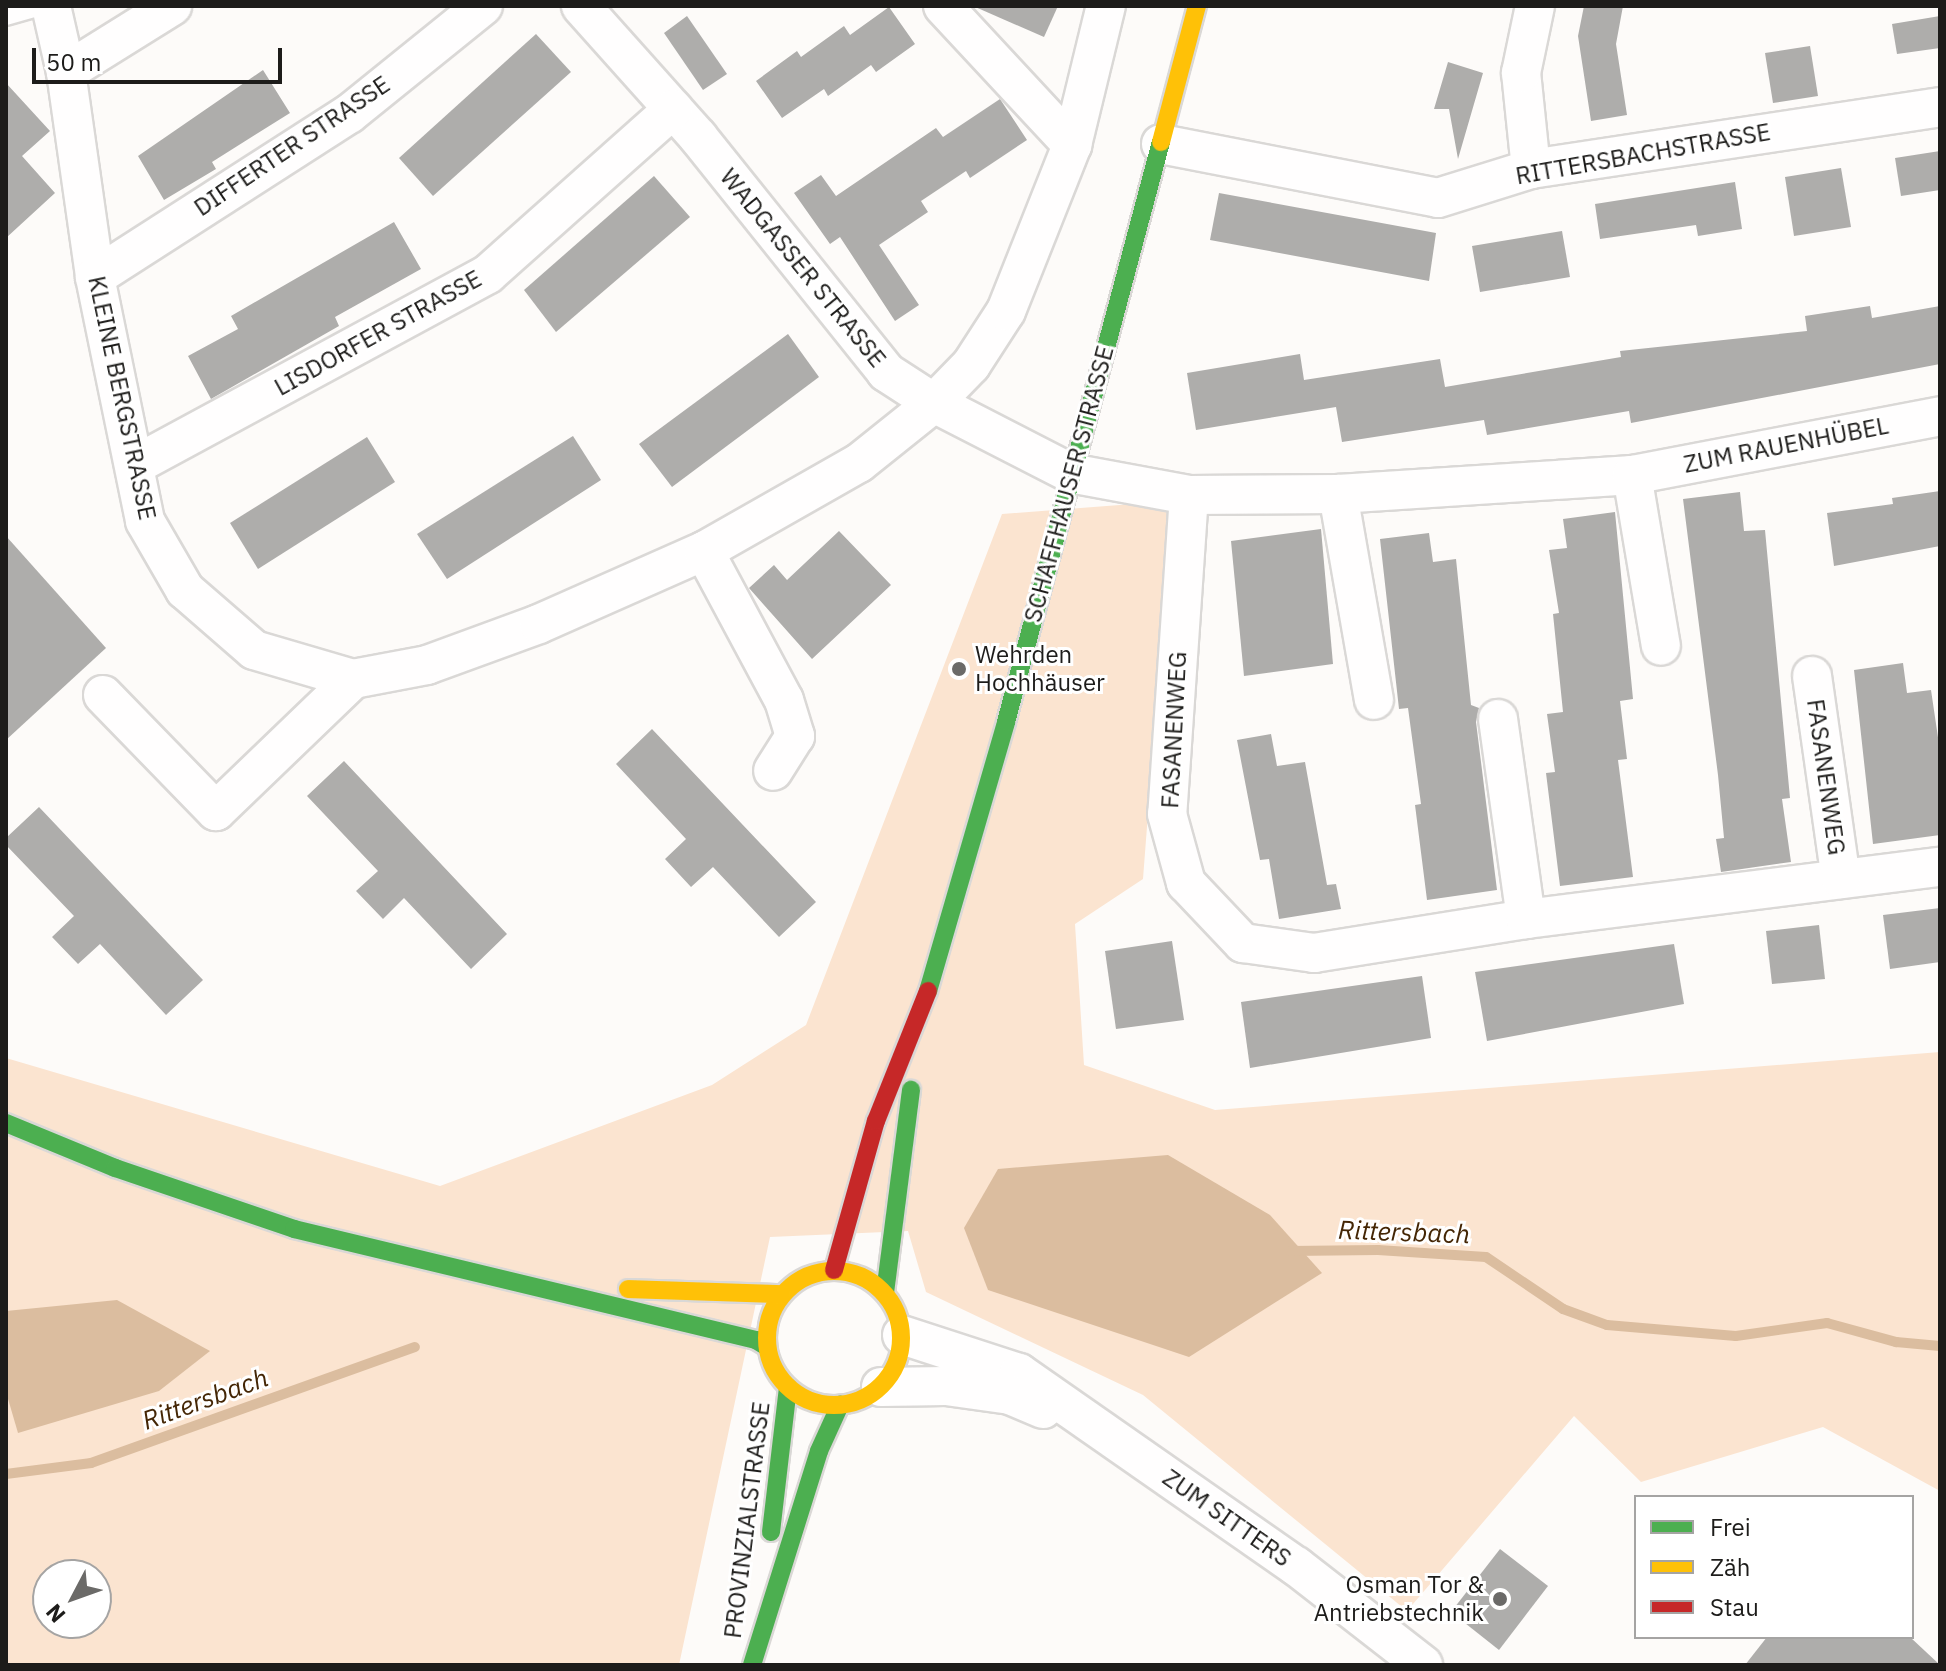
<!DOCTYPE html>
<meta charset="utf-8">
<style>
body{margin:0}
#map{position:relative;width:1946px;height:1671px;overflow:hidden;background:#fdfbf9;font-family:"IBM Plex Sans",sans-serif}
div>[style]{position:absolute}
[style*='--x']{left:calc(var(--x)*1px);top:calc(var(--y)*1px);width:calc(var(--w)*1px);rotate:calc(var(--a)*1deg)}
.green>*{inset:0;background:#fbe4d0}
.water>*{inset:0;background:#dbbd9f}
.stream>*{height:10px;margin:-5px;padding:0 5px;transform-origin:5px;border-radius:5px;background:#dbbd9f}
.building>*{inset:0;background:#aeadab}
.roads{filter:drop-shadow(2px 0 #dad8d6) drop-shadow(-2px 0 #dad8d6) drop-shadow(0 2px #dad8d6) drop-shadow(0 -2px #dad8d6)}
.lane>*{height:20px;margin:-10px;padding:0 10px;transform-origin:10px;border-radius:10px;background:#fffefe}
.street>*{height:38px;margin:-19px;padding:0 19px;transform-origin:19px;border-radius:19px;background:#fffefe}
.fast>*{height:18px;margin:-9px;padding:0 9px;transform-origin:9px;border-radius:9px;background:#4caf50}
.slow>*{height:18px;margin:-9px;padding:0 9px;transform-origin:9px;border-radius:9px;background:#ffc107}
.slow>.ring{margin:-9px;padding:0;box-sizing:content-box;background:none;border:18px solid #ffc107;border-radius:50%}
.jam>*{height:18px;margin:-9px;padding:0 9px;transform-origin:9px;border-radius:9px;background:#c62828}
.dots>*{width:22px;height:22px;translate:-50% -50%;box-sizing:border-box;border:4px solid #fff;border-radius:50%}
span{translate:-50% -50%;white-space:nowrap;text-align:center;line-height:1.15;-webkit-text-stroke:6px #fff;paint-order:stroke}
.street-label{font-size:24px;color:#1d1c1a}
.poi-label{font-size:24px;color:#1d1c1a}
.left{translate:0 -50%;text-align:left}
.right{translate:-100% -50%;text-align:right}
.water-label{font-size:26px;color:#442605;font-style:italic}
.frame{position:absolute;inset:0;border:8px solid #1d1c1a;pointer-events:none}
.legend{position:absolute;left:1634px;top:1495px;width:280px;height:144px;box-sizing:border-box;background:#fff;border:2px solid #a5a4a3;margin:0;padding:10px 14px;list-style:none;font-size:24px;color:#1d1c1a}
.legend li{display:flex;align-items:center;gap:16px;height:40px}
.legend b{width:40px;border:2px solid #a5a4a3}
.north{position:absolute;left:32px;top:1559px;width:80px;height:80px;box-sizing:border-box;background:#fff;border:2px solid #a5a4a3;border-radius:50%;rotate:229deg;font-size:22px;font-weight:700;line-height:32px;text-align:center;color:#1d1c1a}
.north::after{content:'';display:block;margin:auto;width:28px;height:36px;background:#6b6a68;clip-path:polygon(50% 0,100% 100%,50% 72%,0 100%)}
.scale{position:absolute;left:32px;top:48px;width:250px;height:36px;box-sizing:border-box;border:4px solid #1d1c1a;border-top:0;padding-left:10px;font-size:24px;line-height:28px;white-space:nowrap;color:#1d1c1a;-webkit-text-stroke:6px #fff;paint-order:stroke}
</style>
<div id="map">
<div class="green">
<i style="clip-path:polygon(evenodd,1172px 501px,1143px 879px,1075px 924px,1084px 1065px,1215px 1110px,1940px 1052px,1940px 1491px,1823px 1427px,1641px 1482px,1574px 1416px,1407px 1611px,1143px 1395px,926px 1292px,908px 1231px,770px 1237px,679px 1665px,6px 1665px,6px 1058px,440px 1186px,712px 1085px,806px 1025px,1002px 514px,1172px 501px,48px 1575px,96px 1575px,96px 1623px,48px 1623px,48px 1575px)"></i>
</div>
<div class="water">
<i style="clip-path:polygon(1168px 1155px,1270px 1215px,1322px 1273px,1189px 1357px,988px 1290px,964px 1228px,998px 1169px)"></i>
<i style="clip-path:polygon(117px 1300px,210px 1351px,159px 1391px,18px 1433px,6px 1392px,6px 1311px)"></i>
</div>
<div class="stream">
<i style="--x:1290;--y:1251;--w:88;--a:-0.7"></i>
<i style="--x:1378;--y:1250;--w:108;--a:3.7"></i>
<i style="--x:1486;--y:1257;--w:93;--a:34"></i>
<i style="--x:1563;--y:1309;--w:47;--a:20"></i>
<i style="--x:1607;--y:1325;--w:129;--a:4.9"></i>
<i style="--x:1736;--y:1336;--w:92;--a:-8.1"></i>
<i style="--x:1827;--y:1323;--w:72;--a:15.4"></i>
<i style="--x:1896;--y:1342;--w:44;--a:5.2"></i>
<i style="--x:6;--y:1474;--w:86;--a:-7.4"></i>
<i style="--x:91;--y:1463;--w:344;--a:-19.7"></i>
</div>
<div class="building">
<i style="clip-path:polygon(973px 6px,1058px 6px,1044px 37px)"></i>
<i style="clip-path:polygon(1584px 6px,1623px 6px,1616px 44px,1627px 115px,1591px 121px,1578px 36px)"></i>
<i style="clip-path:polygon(889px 7px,915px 44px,876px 72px,871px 65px,828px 96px,824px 89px,782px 118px,756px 81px,797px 51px,801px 57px,844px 26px,850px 35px)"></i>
<i style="clip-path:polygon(687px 16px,727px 74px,703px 90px,664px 33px)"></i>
<i style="clip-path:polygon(1940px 16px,1940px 48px,1897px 54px,1892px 24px)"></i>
<i style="clip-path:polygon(536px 34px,571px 72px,433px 196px,399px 158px)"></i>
<i style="clip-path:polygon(1810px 46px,1818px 96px,1773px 103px,1765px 53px)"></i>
<i style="clip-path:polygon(1448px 62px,1483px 73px,1458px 159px,1449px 109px,1434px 109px)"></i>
<i style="clip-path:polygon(263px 70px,290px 113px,212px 162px,216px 169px,164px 200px,138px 156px)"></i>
<i style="clip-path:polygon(6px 83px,50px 131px,22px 156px,55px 193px,6px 238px)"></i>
<i style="clip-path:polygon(1000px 99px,1027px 140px,970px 178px,966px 171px,921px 201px,928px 212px,879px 245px,919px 305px,895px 321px,840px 237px,830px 244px,794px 193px,821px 175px,836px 196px,936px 128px,943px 137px)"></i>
<i style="clip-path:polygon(1940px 151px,1940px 190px,1901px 196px,1895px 158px)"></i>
<i style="clip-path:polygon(1841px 168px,1851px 227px,1794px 236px,1785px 177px)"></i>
<i style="clip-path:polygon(654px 176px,690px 217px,556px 332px,524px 290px)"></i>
<i style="clip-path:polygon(1735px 182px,1742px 229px,1698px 236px,1696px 225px,1600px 239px,1595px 204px)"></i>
<i style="clip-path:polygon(1219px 193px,1436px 233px,1429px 281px,1210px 240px)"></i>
<i style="clip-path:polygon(394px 222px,421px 269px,335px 317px,339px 326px,211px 399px,188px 356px,238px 329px,231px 316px)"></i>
<i style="clip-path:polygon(1562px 231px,1570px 277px,1480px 292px,1472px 246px)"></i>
<i style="clip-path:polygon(1870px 306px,1872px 318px,1940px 306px,1940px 364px,1631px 423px,1629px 411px,1487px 435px,1484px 420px,1342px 442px,1336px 407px,1196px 430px,1187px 373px,1300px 354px,1304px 380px,1440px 359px,1445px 387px,1621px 357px,1620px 351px,1807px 331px,1805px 316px)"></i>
<i style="clip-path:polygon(788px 334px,819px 377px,672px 487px,639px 444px)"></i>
<i style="clip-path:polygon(573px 436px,601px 480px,447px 579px,417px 534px)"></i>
<i style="clip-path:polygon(367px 437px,395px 482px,258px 569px,230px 523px)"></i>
<i style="clip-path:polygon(1940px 491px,1940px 546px,1834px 566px,1827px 513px,1893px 504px,1892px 498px)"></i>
<i style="clip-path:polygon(1740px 492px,1744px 531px,1765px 530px,1790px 798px,1782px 799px,1791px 862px,1721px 872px,1716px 839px,1724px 838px,1718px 775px,1683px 499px)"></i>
<i style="clip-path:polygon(1615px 512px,1633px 699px,1620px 701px,1627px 759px,1618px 760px,1633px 877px,1560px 886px,1546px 773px,1555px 772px,1547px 714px,1563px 712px,1553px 614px,1559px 613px,1549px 550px,1567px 548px,1563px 519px)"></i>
<i style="clip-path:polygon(1321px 529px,1333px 664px,1244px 676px,1231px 541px)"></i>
<i style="clip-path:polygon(839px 531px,891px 585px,812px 659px,749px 588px,774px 565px,787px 580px)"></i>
<i style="clip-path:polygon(1429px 533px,1433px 562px,1456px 559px,1471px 705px,1479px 708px,1476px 722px,1497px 890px,1427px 900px,1415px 805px,1421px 804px,1408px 708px,1399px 709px,1380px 539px)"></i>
<i style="clip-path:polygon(6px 536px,106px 648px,6px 740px)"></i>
<i style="clip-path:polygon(1903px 663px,1907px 693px,1931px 690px,1940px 751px,1940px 835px,1873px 844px,1854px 670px)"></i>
<i style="clip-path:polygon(652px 729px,816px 902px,779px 937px,713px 867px,691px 887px,665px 859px,686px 839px,616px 764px)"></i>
<i style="clip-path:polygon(1271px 734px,1277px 766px,1305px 762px,1327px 885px,1336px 884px,1341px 909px,1279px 919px,1269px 859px,1260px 860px,1237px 740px)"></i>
<i style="clip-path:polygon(344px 761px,507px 934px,471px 969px,404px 898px,383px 919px,356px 891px,378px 871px,307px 796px)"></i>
<i style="clip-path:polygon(39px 807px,203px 980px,166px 1015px,100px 944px,78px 964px,52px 937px,74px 916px,6px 845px,6px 838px)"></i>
<i style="clip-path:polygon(1940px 908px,1940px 962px,1890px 969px,1883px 915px)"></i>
<i style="clip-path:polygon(1819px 925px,1825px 979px,1772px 984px,1766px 931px)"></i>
<i style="clip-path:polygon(1172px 941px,1184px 1020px,1116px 1029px,1105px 951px)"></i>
<i style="clip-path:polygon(1674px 944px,1684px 1004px,1487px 1041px,1475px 972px)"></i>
<i style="clip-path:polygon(1422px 976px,1431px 1038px,1250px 1068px,1241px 1002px)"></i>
<i style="clip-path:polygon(1500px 1549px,1548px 1586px,1499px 1650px,1451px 1612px)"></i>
<i style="clip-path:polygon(1767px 1637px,1910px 1637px,1940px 1665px,1745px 1665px)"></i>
</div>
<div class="roads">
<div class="lane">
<i style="--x:6;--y:15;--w:32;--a:-16"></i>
</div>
<div class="street">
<i style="--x:51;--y:6;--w:68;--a:77.2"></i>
<i style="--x:66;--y:72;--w:207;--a:81.9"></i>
<i style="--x:95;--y:277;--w:249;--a:78.4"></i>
<i style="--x:145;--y:521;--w:80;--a:59.9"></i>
<i style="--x:185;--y:590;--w:91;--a:41"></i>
<i style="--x:254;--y:650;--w:103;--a:16.3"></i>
<i style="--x:353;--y:679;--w:75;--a:-10.7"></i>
<i style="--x:427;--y:665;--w:119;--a:-20.1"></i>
<i style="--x:539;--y:624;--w:180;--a:-23.9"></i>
<i style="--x:704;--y:551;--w:178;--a:-29.6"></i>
<i style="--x:859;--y:463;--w:96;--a:-38.7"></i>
<i style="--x:934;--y:403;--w:53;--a:-45.8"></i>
<i style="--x:971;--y:365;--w:64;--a:-57.1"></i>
<i style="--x:1006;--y:311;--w:179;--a:-68.3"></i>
<i style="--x:1072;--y:145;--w:143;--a:-76.3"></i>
<i style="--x:581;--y:6;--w:176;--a:48.2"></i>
<i style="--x:698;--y:137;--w:301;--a:51.3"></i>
<i style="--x:886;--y:372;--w:57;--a:32.9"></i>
<i style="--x:934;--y:403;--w:153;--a:27.2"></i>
<i style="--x:1070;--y:473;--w:121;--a:10.5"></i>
<i style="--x:1189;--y:495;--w:149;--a:-0.4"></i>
<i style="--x:1338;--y:494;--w:295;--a:-3.7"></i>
<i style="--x:1632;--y:475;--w:314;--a:-10.8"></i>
<i style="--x:943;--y:6;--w:190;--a:47.1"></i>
<i style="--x:66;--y:72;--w:125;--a:-31.9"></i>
<i style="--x:1161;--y:144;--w:282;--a:11"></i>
<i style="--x:1438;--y:198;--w:97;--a:-17.3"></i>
<i style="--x:1531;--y:169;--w:414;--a:-8.6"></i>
<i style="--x:1531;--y:169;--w:97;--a:-95.9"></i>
<i style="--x:1521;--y:73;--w:68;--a:-78.2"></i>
<i style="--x:95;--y:277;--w:302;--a:-32.7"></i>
<i style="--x:349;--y:114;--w:172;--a:-38.9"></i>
<i style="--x:135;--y:465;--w:401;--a:-28.4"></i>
<i style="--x:488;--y:274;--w:248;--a:-41.7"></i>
<i style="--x:1632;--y:475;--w:173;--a:80.4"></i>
<i style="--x:1338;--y:494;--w:209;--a:80.1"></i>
<i style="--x:1189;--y:495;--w:320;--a:93.9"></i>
<i style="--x:1167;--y:814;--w:72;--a:74.6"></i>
<i style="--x:1186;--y:883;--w:83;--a:46.5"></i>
<i style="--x:1243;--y:943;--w:72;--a:8"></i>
<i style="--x:1314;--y:953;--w:215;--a:-9.1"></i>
<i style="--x:1526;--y:919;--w:417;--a:-7.2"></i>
<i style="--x:704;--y:551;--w:169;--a:61.8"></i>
<i style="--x:784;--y:700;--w:38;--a:73"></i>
<i style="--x:795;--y:736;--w:41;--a:122.2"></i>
<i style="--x:1812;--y:676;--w:205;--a:81.9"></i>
<i style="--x:103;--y:695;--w:162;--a:45.8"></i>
<i style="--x:216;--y:811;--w:190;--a:-43.9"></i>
<i style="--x:1498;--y:719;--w:202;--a:82"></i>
<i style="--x:902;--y:1335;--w:123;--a:18"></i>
<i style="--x:1019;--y:1373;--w:338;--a:34.9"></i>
<i style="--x:1296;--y:1566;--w:161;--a:37.9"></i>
<i style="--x:881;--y:1387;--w:65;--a:-0.9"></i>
<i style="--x:946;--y:1386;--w:65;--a:8"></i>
<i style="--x:1010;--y:1395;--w:36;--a:23"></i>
</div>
<div class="fast">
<i style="--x:928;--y:991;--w:280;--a:-73.8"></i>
<i style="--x:1006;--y:722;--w:600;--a:-75.04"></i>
<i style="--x:6;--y:1123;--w:118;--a:22.4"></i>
<i style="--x:115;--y:1168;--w:189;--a:18.8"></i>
<i style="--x:294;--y:1229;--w:475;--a:13.5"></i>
<i style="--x:756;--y:1340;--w:13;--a:32"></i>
<i style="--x:885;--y:1293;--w:205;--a:-82.7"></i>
<i style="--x:771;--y:1532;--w:146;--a:-83.3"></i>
<i style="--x:752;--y:1665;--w:224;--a:-72.6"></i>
<i style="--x:819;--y:1451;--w:51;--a:-65.5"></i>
</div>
<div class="slow">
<i style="--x:1161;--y:142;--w:141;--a:-75.2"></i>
<i class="ring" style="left:767px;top:1271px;width:116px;height:116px"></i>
<i style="--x:628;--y:1289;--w:154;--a:1.9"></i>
</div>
<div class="jam">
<i style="--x:834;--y:1270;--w:155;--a:-74.3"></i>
<i style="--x:876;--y:1121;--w:140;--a:-68.2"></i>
</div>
</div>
<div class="dots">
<i style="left:959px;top:669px;background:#6b6a68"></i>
<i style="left:1500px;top:1599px;background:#6b6a68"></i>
</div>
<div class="street-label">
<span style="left:292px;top:146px;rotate:-34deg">DIFFERTER STRASSE</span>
<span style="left:1643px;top:154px;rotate:-10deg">RITTERSBACHSTRASSE</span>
<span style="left:803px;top:268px;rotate:51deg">WADGASSER STRASSE</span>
<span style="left:378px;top:333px;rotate:-29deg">LISDORFER STRASSE</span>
<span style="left:122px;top:398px;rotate:78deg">KLEINE BERGSTRASSE</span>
<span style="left:1786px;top:445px;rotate:-11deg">ZUM RAUENHÜBEL</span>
<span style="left:1069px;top:484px;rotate:-75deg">SCHAFFHAUSER STRASSE</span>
<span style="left:1174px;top:730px;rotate:-87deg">FASANENWEG</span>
<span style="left:1826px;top:777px;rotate:82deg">FASANENWEG</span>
<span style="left:1227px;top:1518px;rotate:35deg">ZUM SITTERS</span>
<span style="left:747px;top:1520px;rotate:-83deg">PROVINZIALSTRASSE</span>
</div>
<div class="poi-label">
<span class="left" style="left:975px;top:669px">Wehrden<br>Hochhäuser</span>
<span class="right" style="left:1484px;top:1599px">Osman Tor &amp;<br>Antriebstechnik</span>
</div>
<div class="water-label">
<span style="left:1404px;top:1232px;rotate:2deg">Rittersbach</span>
<span style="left:205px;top:1399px;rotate:-20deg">Rittersbach</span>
</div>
<div class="frame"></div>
<ul class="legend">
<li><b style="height:10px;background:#4caf50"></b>Frei</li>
<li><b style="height:10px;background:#ffc107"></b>Zäh</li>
<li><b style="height:10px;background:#c62828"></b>Stau</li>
</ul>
<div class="north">N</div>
<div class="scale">50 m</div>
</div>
